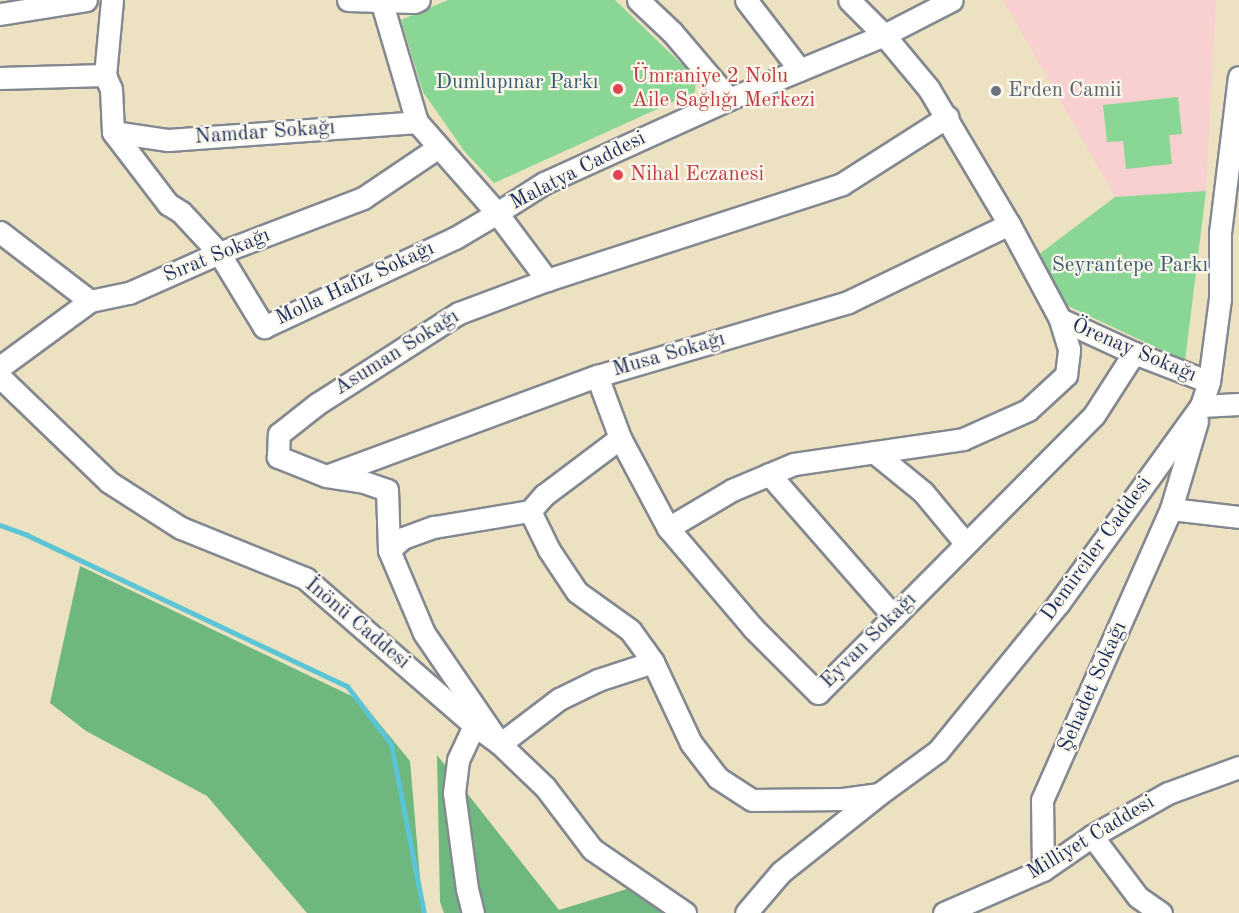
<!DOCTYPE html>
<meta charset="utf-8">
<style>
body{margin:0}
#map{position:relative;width:1239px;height:913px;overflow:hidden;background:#ece2c1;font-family:"Old Standard TT",serif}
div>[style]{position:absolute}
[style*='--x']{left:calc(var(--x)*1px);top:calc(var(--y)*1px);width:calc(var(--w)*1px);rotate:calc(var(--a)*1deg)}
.built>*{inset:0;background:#f7d0cf}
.green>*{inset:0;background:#89d695}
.forest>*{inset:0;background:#6eb77e}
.stream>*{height:5px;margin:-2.5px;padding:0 2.5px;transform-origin:2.5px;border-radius:2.5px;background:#5bc5d5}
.roads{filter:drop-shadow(2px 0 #848890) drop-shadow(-2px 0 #848890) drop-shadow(0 2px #848890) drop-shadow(0 -2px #848890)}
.minor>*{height:21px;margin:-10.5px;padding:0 10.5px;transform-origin:10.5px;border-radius:10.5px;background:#fff}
.dots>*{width:16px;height:16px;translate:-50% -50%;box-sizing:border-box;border:3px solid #fbf7ec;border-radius:50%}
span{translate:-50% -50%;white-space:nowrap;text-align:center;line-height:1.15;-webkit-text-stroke:4.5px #fbf7ec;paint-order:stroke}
.health-label{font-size:21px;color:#be3a42}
.left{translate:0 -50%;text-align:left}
.park-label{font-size:21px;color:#36596c}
.worship-label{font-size:21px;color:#5b616d}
.street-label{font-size:21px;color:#1b2f5e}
</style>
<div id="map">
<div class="built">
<i style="clip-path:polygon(1003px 0,1216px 0,1206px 191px,1115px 197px)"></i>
</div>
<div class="green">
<i style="clip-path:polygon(448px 0,615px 0,696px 78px,695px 92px,494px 183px,465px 152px,423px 92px,401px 20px)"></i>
<i style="clip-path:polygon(1178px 97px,1182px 134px,1169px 135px,1172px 164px,1126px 169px,1123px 141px,1107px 142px,1103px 105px)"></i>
<i style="clip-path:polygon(1206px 191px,1185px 361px,1066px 305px,1034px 258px,1115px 197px)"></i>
</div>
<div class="forest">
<i style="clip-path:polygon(80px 566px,360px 700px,410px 761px,423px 913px,307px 913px,207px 796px,86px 731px,50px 703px)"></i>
<i style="clip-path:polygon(437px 755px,559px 910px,627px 889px,663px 913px,444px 913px,440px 902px)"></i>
</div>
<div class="stream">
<i style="--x:0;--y:525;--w:29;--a:20"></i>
<i style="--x:27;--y:535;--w:354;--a:25.3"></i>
<i style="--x:347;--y:686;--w:73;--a:52.8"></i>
<i style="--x:391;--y:744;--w:172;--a:79"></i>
</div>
<div class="roads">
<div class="minor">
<i style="--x:112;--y:0;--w:75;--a:95.3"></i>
<i style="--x:105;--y:75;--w:15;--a:67"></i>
<i style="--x:111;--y:89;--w:43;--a:87.3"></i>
<i style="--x:113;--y:132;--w:91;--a:52.6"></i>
<i style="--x:168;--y:204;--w:15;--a:32"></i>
<i style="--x:181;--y:212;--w:56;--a:47.2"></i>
<i style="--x:219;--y:253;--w:87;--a:58.7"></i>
<i style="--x:264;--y:327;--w:211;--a:-25"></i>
<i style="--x:455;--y:238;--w:49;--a:-30.8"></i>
<i style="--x:497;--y:213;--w:84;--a:53.3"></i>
<i style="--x:348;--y:0;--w:66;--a:1.7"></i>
<i style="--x:414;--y:2;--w:5;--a:-22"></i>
<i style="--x:381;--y:0;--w:127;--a:73.6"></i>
<i style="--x:417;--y:122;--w:121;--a:48.7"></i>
<i style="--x:497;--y:213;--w:56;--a:-32.6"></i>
<i style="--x:544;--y:183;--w:203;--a:-24.4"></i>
<i style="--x:729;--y:99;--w:168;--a:-22.4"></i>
<i style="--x:884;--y:35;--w:76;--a:-27.2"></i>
<i style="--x:638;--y:0;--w:47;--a:43.3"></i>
<i style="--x:672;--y:32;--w:88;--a:49.6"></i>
<i style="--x:746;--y:0;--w:88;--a:52.4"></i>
<i style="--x:0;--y:14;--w:87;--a:-9.2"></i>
<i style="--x:0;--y:78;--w:105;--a:-1.6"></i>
<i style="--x:113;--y:132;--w:56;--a:8.3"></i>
<i style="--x:168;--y:140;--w:250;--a:-4.1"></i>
<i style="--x:0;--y:232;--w:113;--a:37.5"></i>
<i style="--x:1060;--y:319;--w:81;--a:24.7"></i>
<i style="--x:1134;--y:353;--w:80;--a:21.1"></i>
<i style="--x:0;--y:367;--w:112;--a:-36.3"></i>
<i style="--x:90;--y:301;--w:40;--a:-12"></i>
<i style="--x:129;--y:293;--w:98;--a:-24"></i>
<i style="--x:219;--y:253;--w:154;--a:-20.9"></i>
<i style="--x:363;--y:198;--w:89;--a:-34"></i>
<i style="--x:597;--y:376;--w:66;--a:69.6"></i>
<i style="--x:620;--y:438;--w:102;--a:61.9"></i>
<i style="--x:668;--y:528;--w:131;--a:49.6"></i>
<i style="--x:753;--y:628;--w:92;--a:45"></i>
<i style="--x:818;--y:693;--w:392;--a:-45.2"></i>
<i style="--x:1094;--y:415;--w:74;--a:-57.2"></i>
<i style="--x:0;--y:377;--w:151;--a:43.9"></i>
<i style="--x:109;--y:482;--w:85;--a:32.6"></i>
<i style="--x:181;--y:528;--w:134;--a:22"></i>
<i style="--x:305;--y:578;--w:224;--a:41"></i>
<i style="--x:474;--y:725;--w:32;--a:36"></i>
<i style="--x:500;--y:744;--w:62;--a:43.7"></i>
<i style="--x:545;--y:787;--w:78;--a:52.8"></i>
<i style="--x:592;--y:849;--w:113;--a:34.5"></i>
<i style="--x:1201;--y:406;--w:38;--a:-3"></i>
<i style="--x:620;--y:438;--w:95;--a:143.1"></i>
<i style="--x:544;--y:495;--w:21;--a:131"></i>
<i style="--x:530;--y:511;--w:43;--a:64"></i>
<i style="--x:549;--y:550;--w:50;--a:56.3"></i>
<i style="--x:577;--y:592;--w:65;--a:35.6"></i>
<i style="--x:630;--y:630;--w:39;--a:54"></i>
<i style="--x:653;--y:662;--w:89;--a:64.9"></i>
<i style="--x:691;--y:743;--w:44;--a:52.4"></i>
<i style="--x:718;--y:778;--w:40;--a:32.9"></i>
<i style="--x:752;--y:800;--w:91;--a:-0.6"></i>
<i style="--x:843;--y:799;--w:35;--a:-8"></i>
<i style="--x:874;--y:452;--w:63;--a:39.2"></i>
<i style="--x:923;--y:492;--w:67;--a:50.4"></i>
<i style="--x:769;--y:474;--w:190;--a:48.8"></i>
<i style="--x:329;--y:475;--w:286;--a:-20.3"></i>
<i style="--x:597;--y:376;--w:262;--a:-16.4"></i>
<i style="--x:848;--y:302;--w:179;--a:-25.8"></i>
<i style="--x:1171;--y:509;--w:68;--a:6.7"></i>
<i style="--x:668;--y:528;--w:74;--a:-30.7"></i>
<i style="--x:732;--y:490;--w:67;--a:-22.8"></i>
<i style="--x:794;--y:464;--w:171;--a:-8.4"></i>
<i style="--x:963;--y:439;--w:71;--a:-24"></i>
<i style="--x:1028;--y:410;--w:52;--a:-42.6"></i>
<i style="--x:1066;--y:375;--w:26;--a:-83"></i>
<i style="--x:1069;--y:349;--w:31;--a:-107"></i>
<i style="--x:1060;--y:319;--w:108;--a:-118.2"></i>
<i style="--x:1009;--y:224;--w:157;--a:-120.7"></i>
<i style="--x:929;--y:89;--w:70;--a:-129.8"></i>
<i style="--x:884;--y:35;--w:49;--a:-135"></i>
<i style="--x:389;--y:550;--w:18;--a:-41"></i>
<i style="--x:403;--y:538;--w:33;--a:-20"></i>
<i style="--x:434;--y:527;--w:97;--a:-9.5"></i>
<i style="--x:653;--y:662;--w:58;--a:161.9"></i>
<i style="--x:598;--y:680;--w:43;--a:154"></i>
<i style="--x:559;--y:699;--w:74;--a:142.7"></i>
<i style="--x:500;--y:744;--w:135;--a:-124.4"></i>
<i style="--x:424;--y:633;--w:90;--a:-112.9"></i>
<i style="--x:389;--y:550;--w:60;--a:-91.9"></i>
<i style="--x:387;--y:490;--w:24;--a:-161"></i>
<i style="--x:364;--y:482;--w:38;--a:-171"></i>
<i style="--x:326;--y:476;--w:52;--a:-158.4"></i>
<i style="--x:278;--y:457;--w:23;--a:-88"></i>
<i style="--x:279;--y:434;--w:48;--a:-38.3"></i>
<i style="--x:317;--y:404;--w:169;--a:-32.7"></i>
<i style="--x:459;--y:313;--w:94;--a:-20.6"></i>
<i style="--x:547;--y:280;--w:310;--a:-18"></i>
<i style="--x:842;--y:184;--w:125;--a:-32.5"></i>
<i style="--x:1092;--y:836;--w:76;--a:53"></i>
<i style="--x:1138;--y:897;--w:28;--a:35"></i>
<i style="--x:1043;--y:870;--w:70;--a:-90.8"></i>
<i style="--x:1042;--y:800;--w:318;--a:-66.1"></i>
<i style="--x:1171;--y:509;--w:92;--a:-73.5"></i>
<i style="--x:473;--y:913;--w:25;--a:-104"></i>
<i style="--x:467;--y:889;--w:97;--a:-97.7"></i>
<i style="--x:454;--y:793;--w:33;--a:-83"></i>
<i style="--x:458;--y:760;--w:38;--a:-65"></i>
<i style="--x:746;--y:913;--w:54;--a:-49.5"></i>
<i style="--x:781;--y:872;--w:125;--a:-38.5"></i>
<i style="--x:879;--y:794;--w:73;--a:-36.1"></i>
<i style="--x:938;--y:751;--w:190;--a:-50.8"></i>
<i style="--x:1058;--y:604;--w:244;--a:-54.2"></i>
<i style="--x:1201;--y:406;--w:25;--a:-72"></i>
<i style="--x:1209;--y:382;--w:84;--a:-82.5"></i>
<i style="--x:1220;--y:299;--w:66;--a:-90"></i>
<i style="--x:1220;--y:233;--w:157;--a:-83.1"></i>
<i style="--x:944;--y:913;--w:108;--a:-23.5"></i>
<i style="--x:1043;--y:870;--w:60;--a:-34.8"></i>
<i style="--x:1092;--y:836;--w:87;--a:-29.5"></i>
<i style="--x:1168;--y:793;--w:76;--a:-20.1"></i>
</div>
</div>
<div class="dots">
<i style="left:618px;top:89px;background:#e0444e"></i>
<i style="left:996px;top:91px;background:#6b7280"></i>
<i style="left:618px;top:175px;background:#e0444e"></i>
</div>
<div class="health-label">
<span class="left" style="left:632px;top:89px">Ümraniye 2 Nolu<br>Aile Sağlığı Merkezi</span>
<span class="left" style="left:630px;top:175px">Nihal Eczanesi</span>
</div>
<div class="park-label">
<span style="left:517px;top:83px">Dumlupınar Parkı</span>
<span style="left:1130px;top:266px">Seyrantepe Parkı</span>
</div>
<div class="worship-label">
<span class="left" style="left:1008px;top:91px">Erden Camii</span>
</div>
<div class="street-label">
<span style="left:265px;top:133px;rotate:-4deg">Namdar Sokağı</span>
<span style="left:578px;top:171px;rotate:-27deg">Malatya Caddesi</span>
<span style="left:217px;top:256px;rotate:-22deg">Sırat Sokağı</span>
<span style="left:355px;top:284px;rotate:-25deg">Molla Hafız Sokağı</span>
<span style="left:1134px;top:351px;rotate:23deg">Örenay Sokağı</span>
<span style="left:397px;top:353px;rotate:-32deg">Asuman Sokağı</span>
<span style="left:669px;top:355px;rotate:-16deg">Musa Sokağı</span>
<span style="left:1097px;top:549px;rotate:-54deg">Demirciler Caddesi</span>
<span style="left:357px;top:624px;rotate:40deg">İnönü Caddesi</span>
<span style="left:869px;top:641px;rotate:-45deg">Eyvan Sokağı</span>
<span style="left:1093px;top:687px;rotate:-66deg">Şehadet Sokağı</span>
<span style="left:1091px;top:838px;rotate:-31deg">Milliyet Caddesi</span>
</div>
</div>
